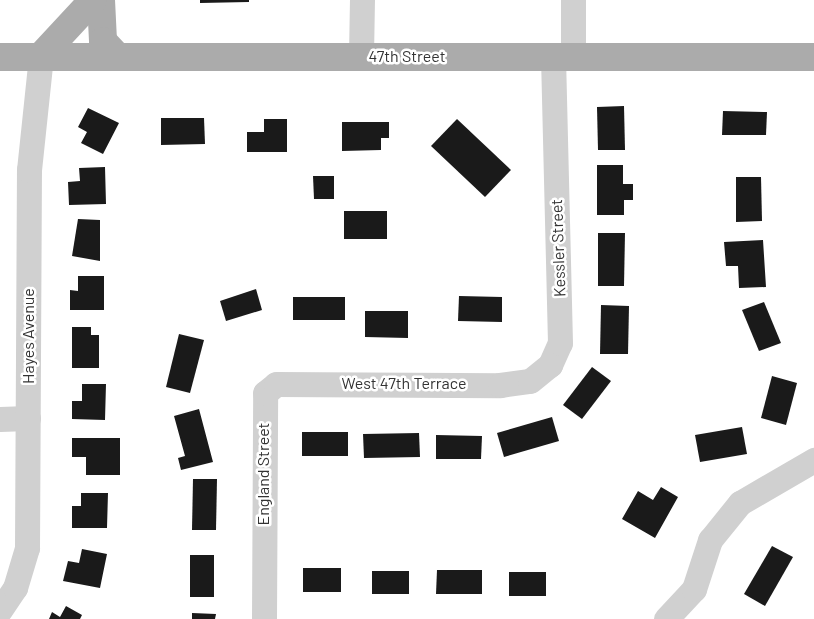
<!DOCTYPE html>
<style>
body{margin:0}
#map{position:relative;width:814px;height:619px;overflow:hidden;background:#fff;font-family:Barlow,sans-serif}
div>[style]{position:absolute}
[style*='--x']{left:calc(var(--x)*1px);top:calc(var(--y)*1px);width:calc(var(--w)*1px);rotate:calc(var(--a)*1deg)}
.building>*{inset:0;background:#1a1a1a}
.minor>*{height:25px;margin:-12.5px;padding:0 12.5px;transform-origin:12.5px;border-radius:12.5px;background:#d0d0d0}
.major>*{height:28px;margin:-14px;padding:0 14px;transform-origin:14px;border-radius:14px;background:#ababab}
span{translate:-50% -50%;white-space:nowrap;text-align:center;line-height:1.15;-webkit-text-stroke:5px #fff;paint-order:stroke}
.street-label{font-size:16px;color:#333}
</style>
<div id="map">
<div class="building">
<i style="clip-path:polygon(200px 0,249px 0,249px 2px,200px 3px)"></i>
<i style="clip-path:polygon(624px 106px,625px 150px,598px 150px,597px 107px)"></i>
<i style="clip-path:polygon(88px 108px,119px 123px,103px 154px,81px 143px,87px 132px,78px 127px)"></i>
<i style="clip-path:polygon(723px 111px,767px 112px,766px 135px,722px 135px)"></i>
<i style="clip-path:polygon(161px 118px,204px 118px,205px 144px,161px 145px)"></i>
<i style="clip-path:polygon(264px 119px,287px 119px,287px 152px,247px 152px,247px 132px,264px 132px)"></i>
<i style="clip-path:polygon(457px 119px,511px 170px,485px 197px,431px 146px)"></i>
<i style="clip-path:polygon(342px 122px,389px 122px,389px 138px,381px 138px,381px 150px,342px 151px)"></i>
<i style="clip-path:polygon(597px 165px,623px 165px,623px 184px,633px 184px,633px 200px,624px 200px,624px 215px,597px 215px)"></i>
<i style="clip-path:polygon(105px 167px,106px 204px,69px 205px,68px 182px,80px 181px,79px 168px)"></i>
<i style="clip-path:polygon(313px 176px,334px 176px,334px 199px,314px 199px)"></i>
<i style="clip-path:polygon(736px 177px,761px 177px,762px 221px,736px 222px)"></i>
<i style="clip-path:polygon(344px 211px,387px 211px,387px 239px,344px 239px)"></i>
<i style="clip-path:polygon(78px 219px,100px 220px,100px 261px,72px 256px)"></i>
<i style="clip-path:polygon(598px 233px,625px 233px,624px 286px,598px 286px)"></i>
<i style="clip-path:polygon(763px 240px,766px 287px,739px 288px,738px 266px,726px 266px,724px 242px)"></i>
<i style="clip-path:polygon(78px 276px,104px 276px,104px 310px,70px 310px,70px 290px,78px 291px)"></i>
<i style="clip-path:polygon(256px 289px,262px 310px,226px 321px,220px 301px)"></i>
<i style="clip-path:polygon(459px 296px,502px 297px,502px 322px,458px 321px)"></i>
<i style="clip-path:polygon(293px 297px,345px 297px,345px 320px,293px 320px)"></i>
<i style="clip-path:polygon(764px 302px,781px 343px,759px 351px,742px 310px)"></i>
<i style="clip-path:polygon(601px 305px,629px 306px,628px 354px,600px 354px)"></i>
<i style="clip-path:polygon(365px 311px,408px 311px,408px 338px,365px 337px)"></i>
<i style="clip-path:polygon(72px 327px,91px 327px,91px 335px,99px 335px,99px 368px,72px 368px)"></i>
<i style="clip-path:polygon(179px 334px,204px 340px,190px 393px,166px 387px)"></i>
<i style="clip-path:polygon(592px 367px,611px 381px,582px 419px,563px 405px)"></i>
<i style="clip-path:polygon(772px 376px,797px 383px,786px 425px,761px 418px)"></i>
<i style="clip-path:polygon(82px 384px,106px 384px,105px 420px,72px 419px,72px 401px,82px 401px)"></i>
<i style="clip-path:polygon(199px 409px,213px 462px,181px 470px,178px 458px,185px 456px,174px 416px)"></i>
<i style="clip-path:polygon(552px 417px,559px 441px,504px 457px,497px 433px)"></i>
<i style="clip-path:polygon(742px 427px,747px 454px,700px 462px,695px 435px)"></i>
<i style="clip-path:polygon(302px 432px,348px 432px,348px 456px,302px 456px)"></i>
<i style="clip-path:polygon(419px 433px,420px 457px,364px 458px,363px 434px)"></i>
<i style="clip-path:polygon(436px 435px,482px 436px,481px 459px,436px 459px)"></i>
<i style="clip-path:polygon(72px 438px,120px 438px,120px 475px,86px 475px,86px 457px,72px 457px)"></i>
<i style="clip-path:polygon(193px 479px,217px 479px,216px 530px,192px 530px)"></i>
<i style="clip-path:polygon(661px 487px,678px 497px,655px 538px,622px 519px,638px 491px,653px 500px)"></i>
<i style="clip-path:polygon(81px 493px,108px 493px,107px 528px,72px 528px,72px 506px,81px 506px)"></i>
<i style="clip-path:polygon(772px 546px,793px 557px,765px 606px,744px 594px)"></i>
<i style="clip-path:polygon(82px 549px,107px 554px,100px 588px,63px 581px,68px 561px,79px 563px)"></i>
<i style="clip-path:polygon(190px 555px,214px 555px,214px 597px,190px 597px)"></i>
<i style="clip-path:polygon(303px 568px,341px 568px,341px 592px,303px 592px)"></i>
<i style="clip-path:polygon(437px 570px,482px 570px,482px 594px,436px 594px)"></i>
<i style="clip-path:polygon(372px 571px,409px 571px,409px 594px,372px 594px)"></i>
<i style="clip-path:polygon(509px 572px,546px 572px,546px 596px,509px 596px)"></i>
<i style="clip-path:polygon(66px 606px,82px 615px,80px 619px,49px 619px,52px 612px,60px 617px)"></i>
<i style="clip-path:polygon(192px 613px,216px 614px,215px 619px,192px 619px)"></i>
</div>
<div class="minor">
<i style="--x:361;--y:56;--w:56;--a:-89"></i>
<i style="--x:573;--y:56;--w:56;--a:-90"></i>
<i style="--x:0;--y:419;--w:28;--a:-2"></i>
<i style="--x:0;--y:610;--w:27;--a:-56"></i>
<i style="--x:15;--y:588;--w:42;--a:-73.3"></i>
<i style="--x:27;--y:548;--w:378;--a:-89.7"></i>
<i style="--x:29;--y:170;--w:115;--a:-84"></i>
<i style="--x:264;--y:619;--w:226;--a:-89.7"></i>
<i style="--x:265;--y:393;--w:14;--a:-39"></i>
<i style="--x:276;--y:384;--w:224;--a:0.3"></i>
<i style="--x:500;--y:385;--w:30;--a:-8"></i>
<i style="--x:530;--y:381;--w:26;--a:-39"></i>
<i style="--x:550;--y:365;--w:24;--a:-66"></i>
<i style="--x:560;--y:343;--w:287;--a:-91.4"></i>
<i style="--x:666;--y:619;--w:41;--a:-47"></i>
<i style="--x:694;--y:589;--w:52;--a:-71.9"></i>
<i style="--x:710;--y:540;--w:48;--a:-51"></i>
<i style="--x:740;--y:503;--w:86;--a:-30.2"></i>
</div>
<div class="major">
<i style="--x:101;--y:0;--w:41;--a:87.2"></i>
<i style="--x:103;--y:41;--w:22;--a:47"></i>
<i style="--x:41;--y:56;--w:76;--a:-47.1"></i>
<i style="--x:0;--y:57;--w:814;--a:0"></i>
</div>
<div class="street-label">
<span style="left:407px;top:56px">47th Street</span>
<span style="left:558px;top:248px;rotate:-92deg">Kessler Street</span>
<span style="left:28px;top:336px;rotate:-90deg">Hayes Avenue</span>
<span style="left:404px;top:383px">West 47th Terrace</span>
<span style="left:263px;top:474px;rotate:-90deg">England Street</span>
</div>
</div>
